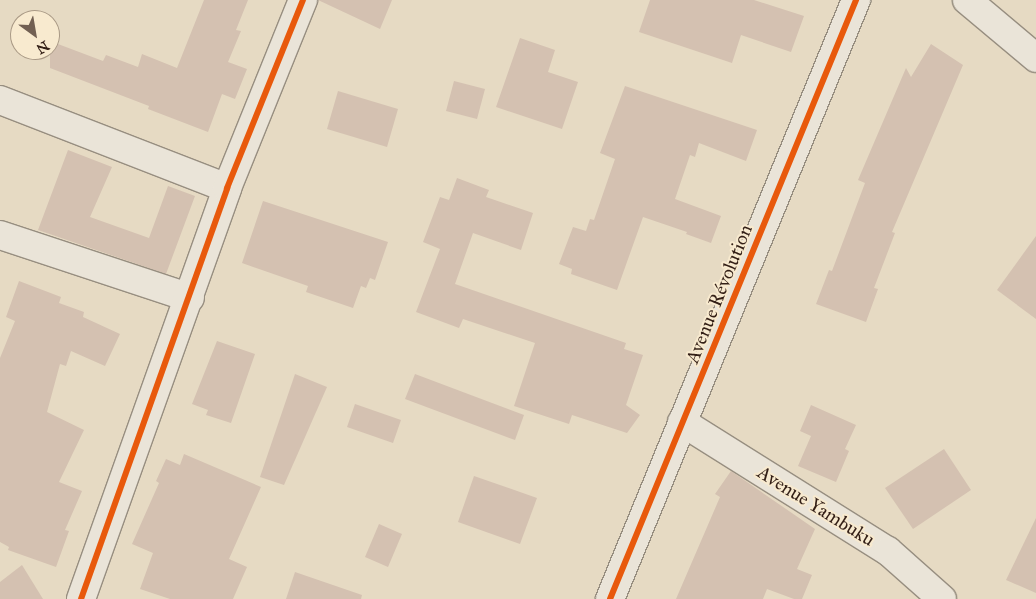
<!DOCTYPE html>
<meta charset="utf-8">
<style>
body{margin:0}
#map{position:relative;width:1036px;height:599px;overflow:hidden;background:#e6dac3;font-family:"IM FELL Great Primer",serif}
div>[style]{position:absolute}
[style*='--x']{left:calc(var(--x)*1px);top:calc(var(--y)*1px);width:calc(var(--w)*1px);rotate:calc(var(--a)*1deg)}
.building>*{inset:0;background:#d4c1b1}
.roads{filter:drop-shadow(1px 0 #978e80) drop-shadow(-1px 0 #978e80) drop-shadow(0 1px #978e80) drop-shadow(0 -1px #978e80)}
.street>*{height:28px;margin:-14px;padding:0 14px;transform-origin:14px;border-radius:14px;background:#eae4d8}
.secondary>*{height:28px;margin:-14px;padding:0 14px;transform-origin:14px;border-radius:14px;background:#eae4d8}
.cycleway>*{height:6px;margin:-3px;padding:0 3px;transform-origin:3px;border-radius:3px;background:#e8590c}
span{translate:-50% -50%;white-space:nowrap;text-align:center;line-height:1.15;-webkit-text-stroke:4px #f8eacf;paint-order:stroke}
.street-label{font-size:19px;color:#331f16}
.north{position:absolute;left:10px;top:10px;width:50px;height:50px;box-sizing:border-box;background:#f8eacf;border:1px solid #a99985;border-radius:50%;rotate:148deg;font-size:14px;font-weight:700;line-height:20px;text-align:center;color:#331f16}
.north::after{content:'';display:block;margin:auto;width:18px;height:22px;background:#726053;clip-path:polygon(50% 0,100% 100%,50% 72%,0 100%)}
</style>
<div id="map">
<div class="building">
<i style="clip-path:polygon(204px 0,248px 0,236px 30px,241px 31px,228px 62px,247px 69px,235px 99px,222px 94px,208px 132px,148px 109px,149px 106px,50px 68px,50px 41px,103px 61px,106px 55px,138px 67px,142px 54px,177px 68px)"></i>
<i style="clip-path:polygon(318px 0,392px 0,380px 29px)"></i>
<i style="clip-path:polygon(650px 0,754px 0,804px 16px,791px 52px,741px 35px,732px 63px,639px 32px)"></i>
<i style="clip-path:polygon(520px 38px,555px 50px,548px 72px,578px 82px,562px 129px,496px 107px)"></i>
<i style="clip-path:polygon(931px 44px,963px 65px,892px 232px,895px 233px,874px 288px,878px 289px,866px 322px,816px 304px,829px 270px,832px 271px,865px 183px,858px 180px,906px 68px,911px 77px)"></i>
<i style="clip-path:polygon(454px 81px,485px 89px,477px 119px,446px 111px)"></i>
<i style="clip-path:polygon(625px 86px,757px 130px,746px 161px,699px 143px,695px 157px,690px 155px,675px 199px,721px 216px,711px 243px,686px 234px,687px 232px,643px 217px,617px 290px,571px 274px,572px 269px,559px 264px,573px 227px,586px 231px,590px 219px,594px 220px,615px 159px,600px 153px)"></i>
<i style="clip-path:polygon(338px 91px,398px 109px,387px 147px,327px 129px)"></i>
<i style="clip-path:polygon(68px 150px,112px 167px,90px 217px,149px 238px,168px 186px,195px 196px,166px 274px,38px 230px)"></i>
<i style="clip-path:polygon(457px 178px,489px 190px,486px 197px,533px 213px,521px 250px,473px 233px,455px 284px,626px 343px,624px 349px,643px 355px,626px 405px,640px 415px,627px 433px,572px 415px,569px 424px,514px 406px,535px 343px,463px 319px,459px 328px,416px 312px,440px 249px,423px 242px,440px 197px,449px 200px)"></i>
<i style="clip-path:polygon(263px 201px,388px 242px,375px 280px,370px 278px,366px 288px,361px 286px,353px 308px,306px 292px,308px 286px,242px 263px)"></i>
<i style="clip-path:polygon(1036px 236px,1036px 319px,997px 290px)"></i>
<i style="clip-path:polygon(19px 281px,61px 297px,59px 303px,84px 312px,83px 317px,120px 334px,105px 366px,71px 351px,66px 366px,60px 364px,47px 412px,84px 430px,59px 482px,82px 491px,65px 530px,69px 531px,56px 567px,8px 550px,9px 547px,0 542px,0 358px,15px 321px,6px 317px)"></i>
<i style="clip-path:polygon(217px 341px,255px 354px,231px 423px,206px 415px,208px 410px,192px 404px)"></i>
<i style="clip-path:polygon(295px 374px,327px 387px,284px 485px,260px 477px)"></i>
<i style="clip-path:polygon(415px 374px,524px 415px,515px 440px,405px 399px)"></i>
<i style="clip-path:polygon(355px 404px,401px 420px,393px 443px,347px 427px)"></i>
<i style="clip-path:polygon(811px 405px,856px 425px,845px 449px,849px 451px,836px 482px,798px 466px,811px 436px,800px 431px)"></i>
<i style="clip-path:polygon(944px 449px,971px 490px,913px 529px,885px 488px)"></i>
<i style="clip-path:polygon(184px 454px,261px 487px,229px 559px,247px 567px,233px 599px,170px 599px,140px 589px,153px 553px,132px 544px,159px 483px,156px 481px,166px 459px,180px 465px)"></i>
<i style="clip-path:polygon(731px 471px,815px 529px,797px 569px,812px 575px,802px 599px,794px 599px,767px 589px,763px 599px,676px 599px,720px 497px,715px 494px)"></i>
<i style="clip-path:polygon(474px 476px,537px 498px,520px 544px,458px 522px)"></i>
<i style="clip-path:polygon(1036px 518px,1036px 593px,1006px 580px)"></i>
<i style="clip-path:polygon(379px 524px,402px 534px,388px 567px,365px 557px)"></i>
<i style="clip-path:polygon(22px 565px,43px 599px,0 599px,0 582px)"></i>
<i style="clip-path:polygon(295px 572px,362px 595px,361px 599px,286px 599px)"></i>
</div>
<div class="roads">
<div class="street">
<i style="--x:0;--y:100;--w:243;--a:21.2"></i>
<i style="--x:0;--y:235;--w:200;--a:18.3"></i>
<i style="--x:682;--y:422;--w:243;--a:32.1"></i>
<i style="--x:888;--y:551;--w:72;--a:41.6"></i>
<i style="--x:81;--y:599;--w:436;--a:-70.4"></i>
<i style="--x:227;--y:188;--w:203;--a:-68"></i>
</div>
<div class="secondary">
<i style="--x:967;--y:0;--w:90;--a:40"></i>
<i style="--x:610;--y:599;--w:648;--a:-67.67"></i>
</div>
</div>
<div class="cycleway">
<i style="--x:81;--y:599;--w:436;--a:-70.4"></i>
<i style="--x:227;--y:188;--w:203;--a:-68"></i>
<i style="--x:610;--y:599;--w:648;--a:-67.67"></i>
</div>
<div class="street-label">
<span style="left:719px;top:294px;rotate:-68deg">Avenue Révolution</span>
<span style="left:816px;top:506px;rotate:32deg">Avenue Yambuku</span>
</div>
<div class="north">N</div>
</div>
